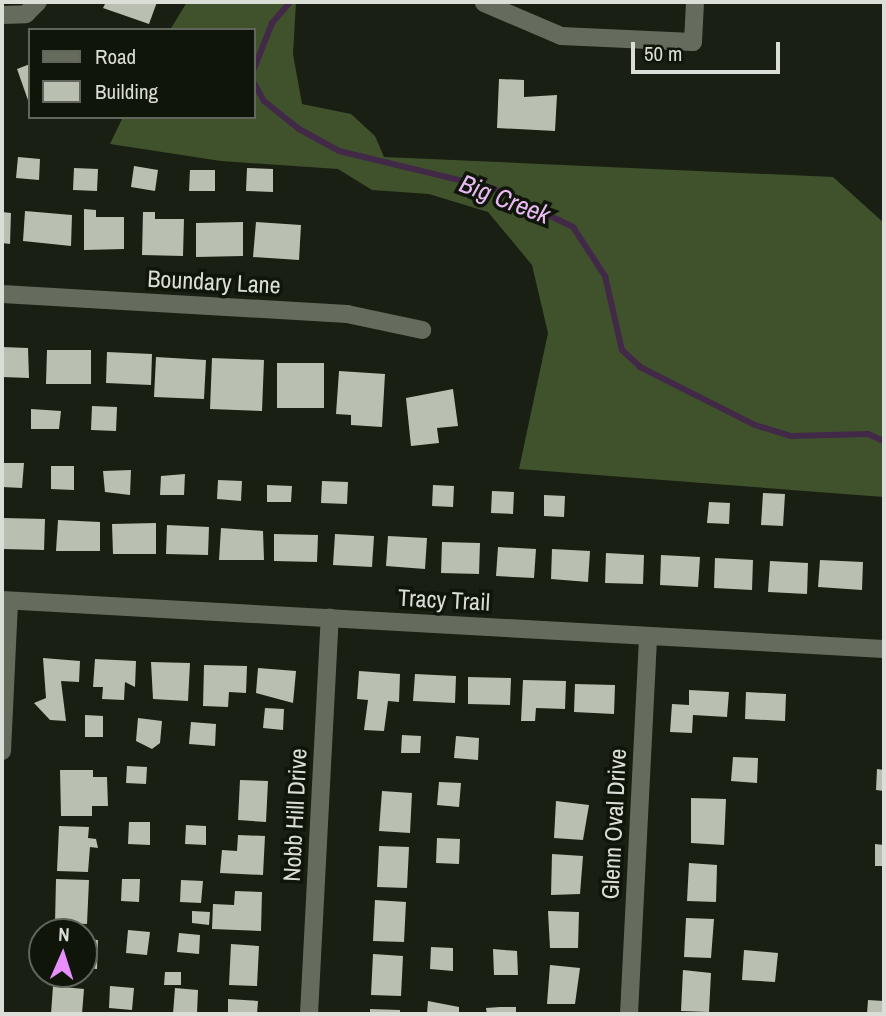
<!DOCTYPE html>
<style>
body{margin:0}
#map{position:relative;width:886px;height:1016px;overflow:hidden;background:#191f13;font-family:"Archivo Narrow",sans-serif}
div>[style]{position:absolute}
[style*='--x']{left:calc(var(--x)*1px);top:calc(var(--y)*1px);width:calc(var(--w)*1px);rotate:calc(var(--a)*1deg)}
.forest>*{inset:0;background:#40522c}
.stream>*{height:6px;margin:-3px;padding:0 3px;transform-origin:3px;border-radius:3px;background:#422948}
.building>*{inset:0;background:#b9c0b1}
.minor>*{height:18px;margin:-9px;padding:0 9px;transform-origin:9px;border-radius:9px;background:#656c5e}
span{translate:-50% -50%;white-space:nowrap;text-align:center;line-height:1.15;-webkit-text-stroke:7px #10150a;paint-order:stroke}
.street-label{font-size:24px;color:#daded7}
.water-label{font-size:26px;color:#e8b9f3;font-style:italic}
.frame{position:absolute;inset:0;border:4px solid #daded7;pointer-events:none}
.legend{position:absolute;left:28px;top:28px;width:228px;height:91px;box-sizing:border-box;background:#10150a;border:2px solid #61655c;margin:0;padding:9px 12px;list-style:none;font-size:21px;color:#daded7}
.legend li{display:flex;align-items:center;gap:14px;height:35px}
.legend b{width:35px;border:2px solid #61655c}
.north{position:absolute;left:28px;top:918px;width:70px;height:70px;box-sizing:border-box;background:#10150a;border:2px solid #61655c;border-radius:50%;rotate:3deg;font-size:19px;font-weight:700;line-height:28px;text-align:center;color:#daded7}
.north::after{content:'';display:block;margin:auto;width:24px;height:32px;background:#e98efe;clip-path:polygon(50% 0,100% 100%,50% 72%,0 100%)}
.scale{position:absolute;left:631px;top:42px;width:149px;height:32px;box-sizing:border-box;border:4px solid #daded7;border-top:0;padding-left:9px;font-size:21px;line-height:24px;white-space:nowrap;color:#daded7;-webkit-text-stroke:5px #10150a;paint-order:stroke}
</style>
<div id="map">
<div class="forest">
<i style="clip-path:polygon(187px 2px,296px 2px,293px 54px,302px 104px,351px 114px,375px 136px,384px 157px,833px 177px,884px 223px,884px 497px,519px 469px,548px 333px,532px 265px,488px 212px,429px 194px,372px 190px,338px 169px,221px 161px,110px 144px,123px 117px,254px 117px,254px 30px,170px 30px)"></i>
</div>
<div class="stream">
<i style="--x:254;--y:69;--w:49;--a:-68.6"></i>
<i style="--x:272;--y:23;--w:28;--a:-49"></i>
<i style="--x:254;--y:83;--w:21;--a:61"></i>
<i style="--x:264;--y:101;--w:45;--a:38.7"></i>
<i style="--x:299;--y:129;--w:46;--a:28.8"></i>
<i style="--x:339;--y:151;--w:157;--a:13.6"></i>
<i style="--x:492;--y:188;--w:90;--a:25.7"></i>
<i style="--x:573;--y:227;--w:59;--a:56.9"></i>
<i style="--x:605;--y:276;--w:76;--a:77.1"></i>
<i style="--x:622;--y:350;--w:25;--a:43"></i>
<i style="--x:640;--y:367;--w:129;--a:26.8"></i>
<i style="--x:755;--y:425;--w:38;--a:17"></i>
<i style="--x:791;--y:436;--w:77;--a:-1.5"></i>
<i style="--x:868;--y:434;--w:17;--a:24"></i>
</div>
<div class="building">
<i style="clip-path:polygon(106px 2px,157px 2px,149px 24px,103px 8px)"></i>
<i style="clip-path:polygon(30px 64px,30px 102px,29px 103px,17px 69px)"></i>
<i style="clip-path:polygon(499px 79px,524px 80px,524px 97px,557px 95px,555px 131px,497px 128px)"></i>
<i style="clip-path:polygon(18px 157px,40px 159px,39px 180px,16px 178px)"></i>
<i style="clip-path:polygon(134px 166px,158px 170px,155px 191px,131px 187px)"></i>
<i style="clip-path:polygon(74px 168px,98px 169px,97px 191px,73px 190px)"></i>
<i style="clip-path:polygon(247px 168px,273px 169px,273px 192px,246px 191px)"></i>
<i style="clip-path:polygon(190px 170px,215px 170px,215px 191px,189px 191px)"></i>
<i style="clip-path:polygon(84px 209px,96px 210px,96px 217px,124px 217px,124px 249px,84px 250px)"></i>
<i style="clip-path:polygon(25px 211px,72px 215px,71px 246px,23px 241px)"></i>
<i style="clip-path:polygon(2px 212px,11px 213px,10px 244px,2px 243px)"></i>
<i style="clip-path:polygon(143px 212px,155px 212px,155px 219px,184px 219px,183px 256px,142px 255px)"></i>
<i style="clip-path:polygon(243px 222px,243px 256px,196px 257px,196px 223px)"></i>
<i style="clip-path:polygon(256px 222px,301px 225px,299px 260px,253px 257px)"></i>
<i style="clip-path:polygon(2px 347px,28px 348px,29px 378px,2px 377px)"></i>
<i style="clip-path:polygon(47px 350px,91px 350px,91px 384px,46px 384px)"></i>
<i style="clip-path:polygon(107px 352px,152px 354px,151px 385px,106px 383px)"></i>
<i style="clip-path:polygon(156px 357px,206px 360px,204px 399px,154px 397px)"></i>
<i style="clip-path:polygon(212px 358px,264px 360px,262px 411px,210px 409px)"></i>
<i style="clip-path:polygon(277px 363px,324px 363px,324px 408px,277px 408px)"></i>
<i style="clip-path:polygon(339px 371px,385px 374px,382px 427px,351px 425px,351px 415px,336px 414px)"></i>
<i style="clip-path:polygon(453px 389px,458px 426px,437px 428px,439px 443px,411px 446px,406px 398px)"></i>
<i style="clip-path:polygon(92px 406px,117px 407px,116px 431px,91px 430px)"></i>
<i style="clip-path:polygon(31px 409px,61px 411px,59px 429px,31px 429px)"></i>
<i style="clip-path:polygon(2px 463px,24px 463px,22px 488px,2px 487px)"></i>
<i style="clip-path:polygon(51px 466px,74px 466px,74px 490px,51px 489px)"></i>
<i style="clip-path:polygon(131px 470px,130px 495px,105px 492px,103px 471px)"></i>
<i style="clip-path:polygon(185px 474px,184px 495px,160px 495px,161px 476px)"></i>
<i style="clip-path:polygon(218px 480px,242px 481px,241px 501px,217px 499px)"></i>
<i style="clip-path:polygon(322px 481px,348px 482px,347px 504px,321px 503px)"></i>
<i style="clip-path:polygon(267px 485px,292px 486px,291px 502px,267px 502px)"></i>
<i style="clip-path:polygon(433px 485px,454px 486px,453px 507px,432px 506px)"></i>
<i style="clip-path:polygon(492px 491px,514px 492px,513px 514px,491px 513px)"></i>
<i style="clip-path:polygon(763px 493px,785px 494px,783px 526px,761px 525px)"></i>
<i style="clip-path:polygon(544px 495px,565px 496px,564px 517px,544px 516px)"></i>
<i style="clip-path:polygon(709px 502px,730px 503px,729px 524px,707px 523px)"></i>
<i style="clip-path:polygon(4px 518px,45px 519px,44px 550px,3px 549px)"></i>
<i style="clip-path:polygon(58px 520px,100px 522px,100px 551px,56px 551px)"></i>
<i style="clip-path:polygon(156px 523px,156px 554px,113px 554px,112px 524px)"></i>
<i style="clip-path:polygon(167px 525px,209px 527px,208px 555px,166px 554px)"></i>
<i style="clip-path:polygon(221px 528px,263px 531px,264px 560px,219px 560px)"></i>
<i style="clip-path:polygon(274px 534px,318px 535px,317px 562px,274px 561px)"></i>
<i style="clip-path:polygon(335px 534px,374px 536px,372px 567px,333px 565px)"></i>
<i style="clip-path:polygon(388px 536px,427px 538px,425px 569px,386px 566px)"></i>
<i style="clip-path:polygon(442px 542px,480px 543px,479px 574px,441px 573px)"></i>
<i style="clip-path:polygon(498px 547px,536px 549px,534px 578px,496px 576px)"></i>
<i style="clip-path:polygon(552px 549px,590px 551px,588px 582px,551px 579px)"></i>
<i style="clip-path:polygon(606px 553px,644px 555px,643px 584px,605px 583px)"></i>
<i style="clip-path:polygon(661px 555px,700px 557px,698px 587px,660px 585px)"></i>
<i style="clip-path:polygon(715px 558px,753px 560px,752px 590px,714px 588px)"></i>
<i style="clip-path:polygon(820px 560px,863px 562px,862px 590px,818px 587px)"></i>
<i style="clip-path:polygon(770px 561px,808px 563px,807px 594px,768px 592px)"></i>
<i style="clip-path:polygon(43px 658px,80px 661px,79px 682px,61px 681px,66px 721px,50px 720px,34px 703px,46px 698px)"></i>
<i style="clip-path:polygon(95px 659px,136px 661px,135px 687px,125px 682px,124px 700px,102px 699px,103px 687px,93px 687px)"></i>
<i style="clip-path:polygon(151px 662px,190px 663px,188px 701px,153px 699px)"></i>
<i style="clip-path:polygon(204px 665px,247px 666px,246px 693px,229px 692px,228px 707px,203px 706px)"></i>
<i style="clip-path:polygon(258px 668px,296px 671px,293px 703px,256px 693px)"></i>
<i style="clip-path:polygon(359px 671px,400px 674px,399px 702px,388px 701px,384px 731px,364px 730px,368px 700px,357px 699px)"></i>
<i style="clip-path:polygon(415px 674px,456px 676px,455px 703px,413px 701px)"></i>
<i style="clip-path:polygon(468px 677px,511px 678px,510px 705px,468px 704px)"></i>
<i style="clip-path:polygon(523px 680px,566px 681px,565px 709px,536px 708px,535px 721px,521px 721px)"></i>
<i style="clip-path:polygon(575px 684px,615px 685px,614px 714px,574px 712px)"></i>
<i style="clip-path:polygon(689px 690px,729px 692px,727px 717px,693px 715px,692px 733px,670px 732px,672px 704px,689px 705px)"></i>
<i style="clip-path:polygon(746px 692px,786px 694px,785px 721px,745px 719px)"></i>
<i style="clip-path:polygon(265px 708px,284px 709px,283px 730px,263px 728px)"></i>
<i style="clip-path:polygon(85px 715px,103px 716px,103px 737px,85px 737px)"></i>
<i style="clip-path:polygon(138px 718px,162px 721px,160px 743px,152px 749px,136px 741px)"></i>
<i style="clip-path:polygon(191px 722px,216px 724px,215px 746px,189px 744px)"></i>
<i style="clip-path:polygon(402px 735px,421px 736px,420px 753px,401px 753px)"></i>
<i style="clip-path:polygon(456px 736px,479px 738px,478px 760px,454px 758px)"></i>
<i style="clip-path:polygon(733px 757px,758px 758px,757px 783px,731px 781px)"></i>
<i style="clip-path:polygon(127px 766px,147px 767px,146px 784px,126px 783px)"></i>
<i style="clip-path:polygon(877px 769px,884px 770px,884px 791px,876px 790px)"></i>
<i style="clip-path:polygon(60px 770px,93px 770px,93px 777px,107px 777px,108px 806px,92px 806px,92px 816px,61px 816px)"></i>
<i style="clip-path:polygon(240px 780px,268px 781px,266px 822px,238px 820px)"></i>
<i style="clip-path:polygon(439px 782px,461px 783px,459px 807px,437px 805px)"></i>
<i style="clip-path:polygon(382px 791px,412px 793px,410px 833px,379px 831px)"></i>
<i style="clip-path:polygon(691px 798px,726px 799px,724px 845px,691px 843px)"></i>
<i style="clip-path:polygon(556px 801px,589px 805px,583px 840px,554px 838px)"></i>
<i style="clip-path:polygon(129px 822px,150px 822px,150px 845px,128px 844px)"></i>
<i style="clip-path:polygon(186px 825px,206px 826px,206px 845px,185px 844px)"></i>
<i style="clip-path:polygon(59px 826px,89px 827px,88px 838px,96px 839px,98px 848px,90px 847px,88px 872px,57px 871px)"></i>
<i style="clip-path:polygon(238px 835px,265px 836px,263px 875px,220px 873px,222px 850px,237px 851px)"></i>
<i style="clip-path:polygon(437px 838px,460px 839px,459px 864px,436px 863px)"></i>
<i style="clip-path:polygon(875px 844px,884px 845px,884px 866px,875px 866px)"></i>
<i style="clip-path:polygon(379px 846px,409px 847px,407px 888px,377px 887px)"></i>
<i style="clip-path:polygon(552px 854px,583px 856px,580px 894px,551px 895px)"></i>
<i style="clip-path:polygon(689px 863px,717px 865px,716px 902px,687px 901px)"></i>
<i style="clip-path:polygon(56px 879px,89px 880px,87px 924px,55px 923px)"></i>
<i style="clip-path:polygon(122px 879px,140px 879px,139px 902px,121px 901px)"></i>
<i style="clip-path:polygon(181px 880px,203px 881px,201px 903px,180px 902px)"></i>
<i style="clip-path:polygon(235px 891px,262px 892px,261px 931px,212px 929px,213px 904px,234px 905px)"></i>
<i style="clip-path:polygon(375px 900px,406px 902px,404px 942px,373px 941px)"></i>
<i style="clip-path:polygon(192px 911px,210px 912px,209px 925px,192px 923px)"></i>
<i style="clip-path:polygon(548px 911px,579px 912px,578px 948px,550px 948px)"></i>
<i style="clip-path:polygon(686px 918px,714px 919px,711px 958px,684px 957px)"></i>
<i style="clip-path:polygon(128px 930px,150px 932px,147px 955px,126px 953px)"></i>
<i style="clip-path:polygon(179px 933px,200px 935px,199px 954px,177px 952px)"></i>
<i style="clip-path:polygon(84px 939px,98px 940px,97px 969px,84px 968px)"></i>
<i style="clip-path:polygon(231px 944px,259px 946px,257px 986px,229px 985px)"></i>
<i style="clip-path:polygon(431px 947px,453px 948px,453px 971px,430px 969px)"></i>
<i style="clip-path:polygon(493px 949px,517px 951px,518px 975px,494px 975px)"></i>
<i style="clip-path:polygon(744px 950px,778px 953px,775px 982px,742px 980px)"></i>
<i style="clip-path:polygon(373px 954px,403px 956px,401px 996px,371px 995px)"></i>
<i style="clip-path:polygon(550px 965px,580px 968px,575px 1004px,547px 1004px)"></i>
<i style="clip-path:polygon(683px 970px,711px 973px,709px 1012px,681px 1011px)"></i>
<i style="clip-path:polygon(165px 972px,181px 972px,181px 985px,164px 985px)"></i>
<i style="clip-path:polygon(53px 974px,83px 974px,83px 981px,52px 980px)"></i>
<i style="clip-path:polygon(53px 986px,84px 989px,82px 1014px,51px 1014px)"></i>
<i style="clip-path:polygon(110px 986px,134px 988px,132px 1010px,109px 1008px)"></i>
<i style="clip-path:polygon(175px 988px,198px 990px,197px 1014px,173px 1014px)"></i>
<i style="clip-path:polygon(228px 999px,258px 1001px,257px 1014px,228px 1014px)"></i>
<i style="clip-path:polygon(868px 1000px,884px 1001px,884px 1014px,867px 1014px)"></i>
<i style="clip-path:polygon(428px 1001px,459px 1007px,459px 1014px,427px 1014px)"></i>
<i style="clip-path:polygon(500px 1007px,516px 1007px,516px 1014px,487px 1014px,486px 1008px)"></i>
<i style="clip-path:polygon(370px 1009px,400px 1010px,400px 1014px,370px 1014px)"></i>
</div>
<div class="minor">
<i style="--x:484;--y:3;--w:84;--a:23.2"></i>
<i style="--x:561;--y:36;--w:132;--a:2.6"></i>
<i style="--x:693;--y:42;--w:40;--a:-87.1"></i>
<i style="--x:2;--y:15;--w:24;--a:-2"></i>
<i style="--x:26;--y:14;--w:17;--a:-45"></i>
<i style="--x:2;--y:294;--w:346;--a:3.3"></i>
<i style="--x:347;--y:314;--w:77;--a:12"></i>
<i style="--x:2;--y:600;--w:883;--a:3.18"></i>
<i style="--x:2;--y:751;--w:150;--a:-87.3"></i>
<i style="--x:309;--y:1014;--w:397;--a:-87"></i>
<i style="--x:629;--y:1014;--w:378;--a:-87.1"></i>
</div>
<div class="street-label">
<span style="left:214px;top:282px;rotate:3deg">Boundary Lane</span>
<span style="left:444px;top:600px;rotate:3deg">Tracy Trail</span>
<span style="left:295px;top:815px;rotate:-87deg">Nobb Hill Drive</span>
<span style="left:614px;top:824px;rotate:-87deg">Glenn Oval Drive</span>
</div>
<div class="water-label">
<span style="left:505px;top:199px;rotate:21deg">Big Creek</span>
</div>
<div class="frame"></div>
<ul class="legend">
<li><b style="height:9px;background:#656c5e"></b>Road</li>
<li><b style="height:19px;background:#b9c0b1"></b>Building</li>
</ul>
<div class="north">N</div>
<div class="scale">50 m</div>
</div>
